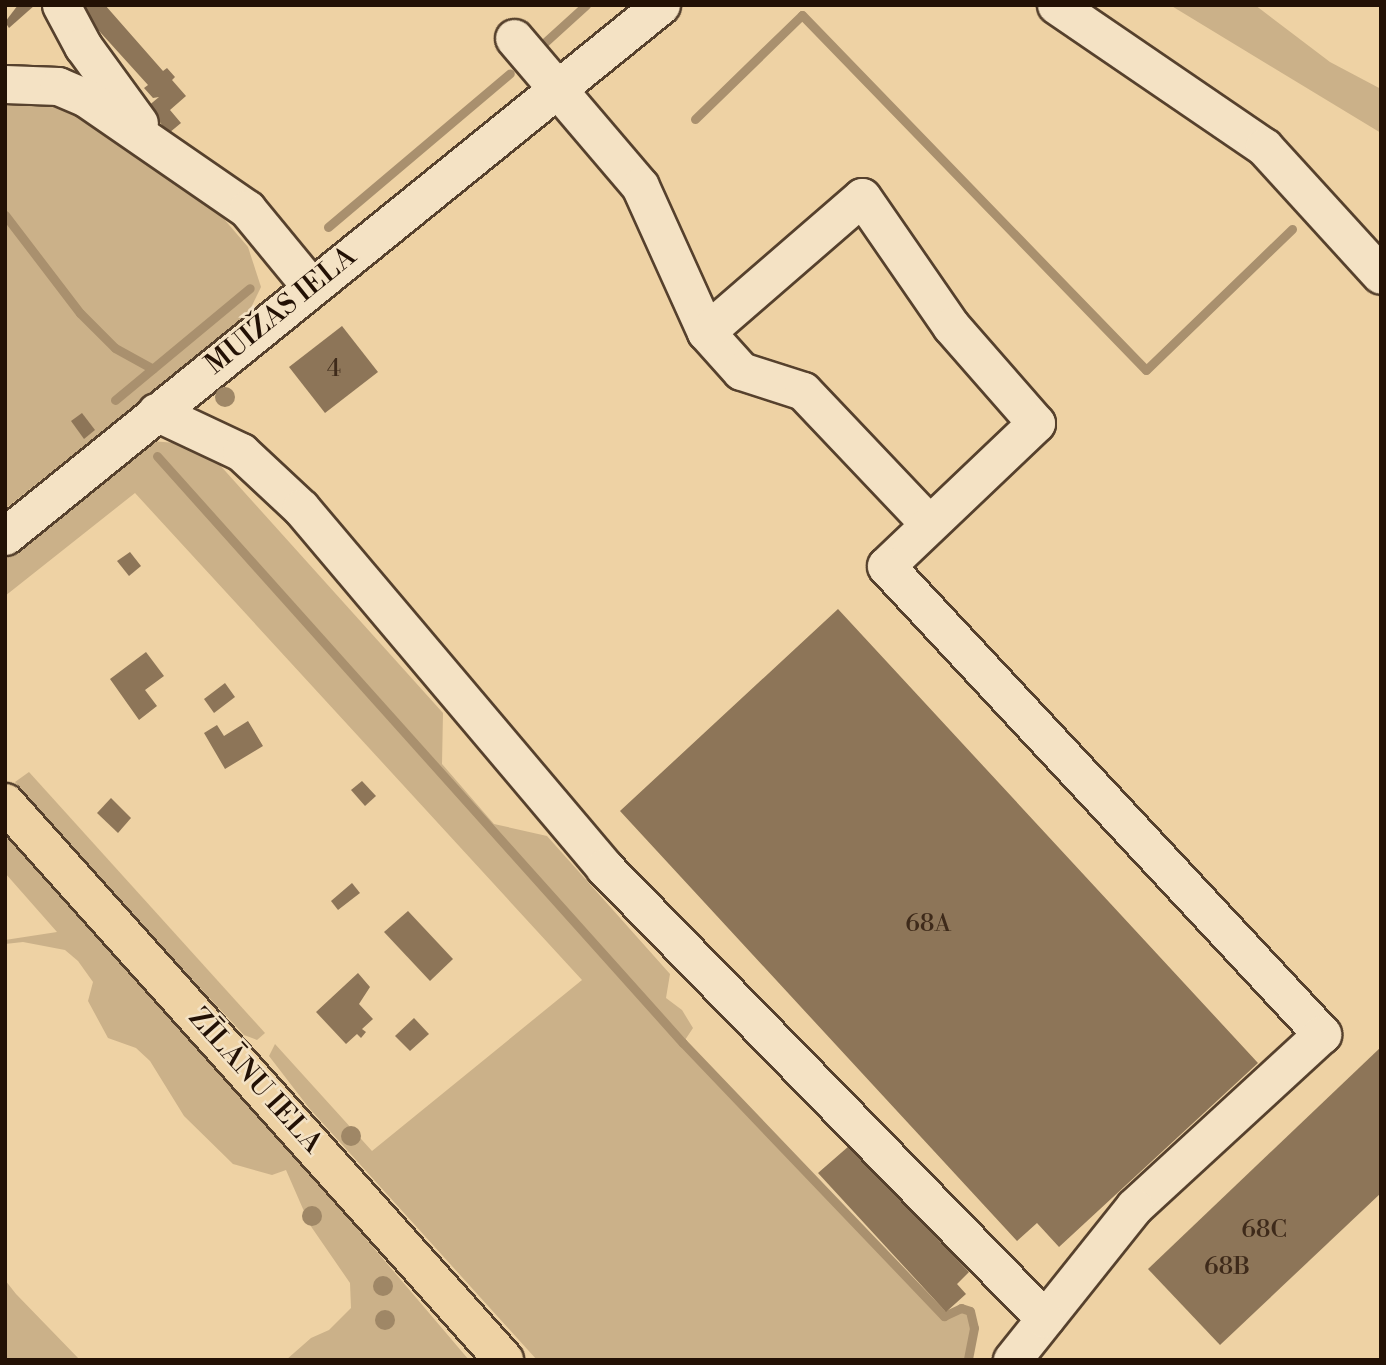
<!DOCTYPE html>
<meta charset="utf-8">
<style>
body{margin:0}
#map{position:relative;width:1386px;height:1365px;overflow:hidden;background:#eed2a4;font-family:"Libre Bodoni",serif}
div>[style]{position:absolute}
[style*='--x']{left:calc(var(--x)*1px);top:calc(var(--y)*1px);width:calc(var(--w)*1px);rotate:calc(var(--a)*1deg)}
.green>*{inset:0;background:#cbb189}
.stream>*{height:9px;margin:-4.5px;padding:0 4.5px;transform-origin:4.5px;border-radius:4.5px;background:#a9906e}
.building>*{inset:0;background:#8d7558}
.roads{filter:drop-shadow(2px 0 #56412d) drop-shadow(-2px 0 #56412d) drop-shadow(0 2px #56412d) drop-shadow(0 -2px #56412d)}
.minor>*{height:37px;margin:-18.5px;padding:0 18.5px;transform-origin:18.5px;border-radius:18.5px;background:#f4e2c4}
.highway>*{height:38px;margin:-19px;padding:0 19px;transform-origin:19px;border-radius:19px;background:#eed2a4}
.trees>*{width:20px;height:20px;margin:-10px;border-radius:50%;background:#9f8766}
span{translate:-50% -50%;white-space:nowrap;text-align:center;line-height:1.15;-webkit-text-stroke:5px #f4e2c4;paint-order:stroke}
.number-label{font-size:24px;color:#3e2a1a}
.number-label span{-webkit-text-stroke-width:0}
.street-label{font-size:28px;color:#231105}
.frame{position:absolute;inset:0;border:7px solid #231105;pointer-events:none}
</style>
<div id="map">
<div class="green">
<i style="clip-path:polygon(1170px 5px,1255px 5px,1330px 62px,1381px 89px,1381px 133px)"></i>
<i style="clip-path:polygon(31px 100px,80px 115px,212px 205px,248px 247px,261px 287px,247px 316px,5px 509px,5px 102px)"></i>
<i style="clip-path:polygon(150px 441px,190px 444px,218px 463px,443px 713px,442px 764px,494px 824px,547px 836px,670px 974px,666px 998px,682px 1010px,693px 1028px,683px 1043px,944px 1316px,961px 1308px,970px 1311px,974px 1328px,968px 1360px,537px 1360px,309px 1108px,269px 1056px,275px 1044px,372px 1151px,582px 980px,135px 493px,5px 596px,5px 555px)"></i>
<i style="clip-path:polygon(29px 772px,265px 1033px,257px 1040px,244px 1035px,201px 989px,15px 782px)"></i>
<i style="clip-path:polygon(5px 833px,305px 1167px,469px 1360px,286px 1360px,311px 1338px,329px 1330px,351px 1308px,350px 1283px,310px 1225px,286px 1170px,272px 1175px,233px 1164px,184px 1116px,150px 1061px,136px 1048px,108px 1038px,88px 1001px,93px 982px,78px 961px,65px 950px,23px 942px,5px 944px,5px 940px,57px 932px,5px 873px)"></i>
<i style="clip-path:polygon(5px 1280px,16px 1294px,80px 1360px,5px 1360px)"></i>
</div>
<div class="stream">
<i style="--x:543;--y:44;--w:58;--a:-42.2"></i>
<i style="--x:695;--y:119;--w:149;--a:-44.2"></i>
<i style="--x:802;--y:15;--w:494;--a:45.9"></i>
<i style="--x:1146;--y:370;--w:203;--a:-44"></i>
<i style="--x:5;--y:215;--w:123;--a:52.6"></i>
<i style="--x:80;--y:313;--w:49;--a:45"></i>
<i style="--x:115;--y:348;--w:43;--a:28.9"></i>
<i style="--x:328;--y:227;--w:238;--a:-40.2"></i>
<i style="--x:115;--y:400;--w:175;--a:-39.7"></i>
<i style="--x:157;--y:456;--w:788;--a:48.14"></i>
<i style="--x:683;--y:1043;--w:378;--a:46.3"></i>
<i style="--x:944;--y:1316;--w:19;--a:-25"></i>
<i style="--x:961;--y:1308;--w:9;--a:18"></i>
<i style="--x:970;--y:1311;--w:17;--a:77"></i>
<i style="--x:974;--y:1328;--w:33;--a:101"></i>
</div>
<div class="building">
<i style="clip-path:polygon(18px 5px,35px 5px,9px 28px,5px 22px)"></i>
<i style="clip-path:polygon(88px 5px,105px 5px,163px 71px,167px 68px,175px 77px,172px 80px,186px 96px,170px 110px,181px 123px,169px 133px,147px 107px,159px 97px,153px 98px,144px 88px,148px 85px,81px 11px)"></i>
<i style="clip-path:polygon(342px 326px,378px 372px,325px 413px,289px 367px)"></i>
<i style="clip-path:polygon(82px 413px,95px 430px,84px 439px,71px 421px)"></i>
<i style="clip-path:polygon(130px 552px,141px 566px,129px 576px,117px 561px)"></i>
<i style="clip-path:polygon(838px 609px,1258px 1063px,1059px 1247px,1037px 1223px,1017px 1241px,620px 811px)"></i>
<i style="clip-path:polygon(146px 652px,164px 676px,145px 690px,157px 706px,139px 720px,110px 679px)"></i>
<i style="clip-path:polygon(225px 683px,235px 697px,214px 713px,204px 699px)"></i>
<i style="clip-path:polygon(248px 721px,263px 746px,225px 769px,204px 733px,217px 725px,224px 736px)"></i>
<i style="clip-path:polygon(362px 781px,376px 796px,365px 806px,351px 790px)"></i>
<i style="clip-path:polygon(111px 798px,131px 818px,118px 833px,97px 813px)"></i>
<i style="clip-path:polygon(352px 883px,360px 893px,338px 910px,331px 901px)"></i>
<i style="clip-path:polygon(408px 911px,453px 959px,430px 981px,384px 932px)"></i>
<i style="clip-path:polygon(358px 973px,370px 987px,359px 1004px,373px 1019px,362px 1029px,366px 1032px,361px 1038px,357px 1034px,346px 1044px,316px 1012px)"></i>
<i style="clip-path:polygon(414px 1018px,429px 1034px,410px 1051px,395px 1036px)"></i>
<i style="clip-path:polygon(1381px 1047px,1381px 1193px,1220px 1345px,1148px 1269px)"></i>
<i style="clip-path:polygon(849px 1146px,969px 1272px,957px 1284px,966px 1294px,946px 1312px,818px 1173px)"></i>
</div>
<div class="roads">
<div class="minor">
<i style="--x:61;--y:5;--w:47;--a:61.8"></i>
<i style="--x:83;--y:46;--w:95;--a:54"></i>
<i style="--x:1056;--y:5;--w:252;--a:34.3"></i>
<i style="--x:1264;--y:147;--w:173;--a:47.6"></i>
<i style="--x:514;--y:38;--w:194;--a:49.6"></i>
<i style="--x:640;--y:186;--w:160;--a:65.7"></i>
<i style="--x:706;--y:332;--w:52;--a:48.1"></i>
<i style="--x:741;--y:371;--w:65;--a:17.9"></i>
<i style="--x:803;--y:391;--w:183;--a:46.5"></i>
<i style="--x:5;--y:84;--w:53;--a:2.2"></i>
<i style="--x:58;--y:86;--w:30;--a:23"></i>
<i style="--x:86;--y:98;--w:196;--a:34.6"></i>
<i style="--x:247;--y:209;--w:101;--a:50.6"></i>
<i style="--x:706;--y:332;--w:206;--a:-40.9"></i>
<i style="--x:862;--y:197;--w:157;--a:55.4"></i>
<i style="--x:951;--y:326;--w:129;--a:48.8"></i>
<i style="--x:1036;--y:423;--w:207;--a:136.4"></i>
<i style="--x:886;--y:566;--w:640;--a:47.03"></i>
<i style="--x:1322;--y:1034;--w:255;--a:137.4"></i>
<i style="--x:1134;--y:1207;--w:196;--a:128.6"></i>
<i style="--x:156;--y:412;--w:94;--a:25.2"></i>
<i style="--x:241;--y:452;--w:82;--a:43"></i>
<i style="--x:301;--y:508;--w:470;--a:49.8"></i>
<i style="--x:604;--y:867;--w:631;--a:45.71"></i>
<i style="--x:5;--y:536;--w:844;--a:-38.99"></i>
</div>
<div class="highway">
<i style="--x:5;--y:803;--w:748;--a:48.14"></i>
</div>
</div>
<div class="trees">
<i style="left:225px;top:397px"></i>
<i style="left:351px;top:1136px"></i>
<i style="left:312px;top:1216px"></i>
<i style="left:383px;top:1286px"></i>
<i style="left:385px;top:1320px"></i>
</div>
<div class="number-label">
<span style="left:334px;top:370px">4</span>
<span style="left:928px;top:925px">68A</span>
<span style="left:1264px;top:1231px">68C</span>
<span style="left:1227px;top:1268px">68B</span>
</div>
<div class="street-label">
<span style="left:281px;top:311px;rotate:-39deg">MUIŽAS IELA</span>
<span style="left:255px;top:1081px;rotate:48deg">ZĪLĀNU IELA</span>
</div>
<div class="frame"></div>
</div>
